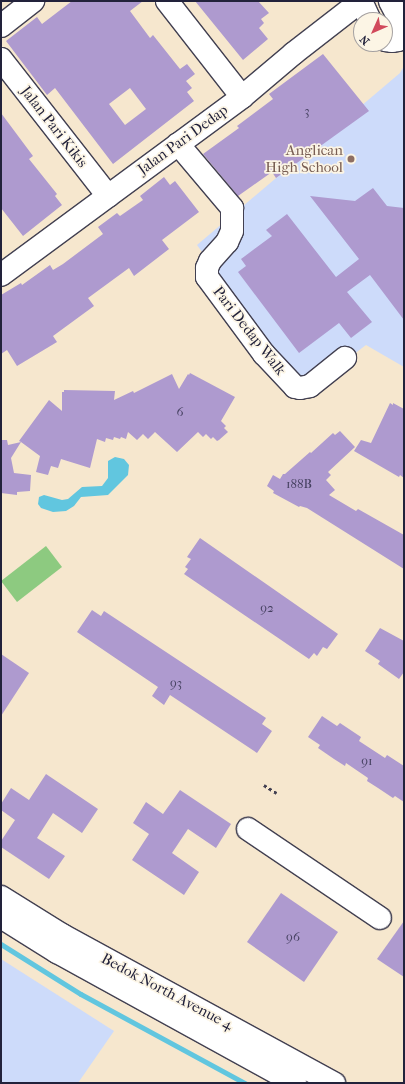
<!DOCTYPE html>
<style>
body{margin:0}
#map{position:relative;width:405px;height:1084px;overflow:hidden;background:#f6e7ce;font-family:"IM FELL French Canon",serif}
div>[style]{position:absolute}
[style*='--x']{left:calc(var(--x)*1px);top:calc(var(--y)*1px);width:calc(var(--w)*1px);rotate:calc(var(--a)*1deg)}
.built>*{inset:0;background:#cddbfa}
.green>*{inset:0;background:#8dca80}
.water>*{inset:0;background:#61c6df}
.stream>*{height:4.5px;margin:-2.25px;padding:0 2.25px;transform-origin:2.25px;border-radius:2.25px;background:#61c6df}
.building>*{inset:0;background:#ae9acf}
.path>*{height:2.5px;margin-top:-1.25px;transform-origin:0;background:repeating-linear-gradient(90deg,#424051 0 3px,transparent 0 6px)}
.roads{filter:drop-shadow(1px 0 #424051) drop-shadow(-1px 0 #424051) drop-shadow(0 1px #424051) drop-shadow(0 -1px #424051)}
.minor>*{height:22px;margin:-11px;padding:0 11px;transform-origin:11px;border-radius:11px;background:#fff}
.dots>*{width:11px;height:11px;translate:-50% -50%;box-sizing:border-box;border:2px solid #fcf5e5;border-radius:50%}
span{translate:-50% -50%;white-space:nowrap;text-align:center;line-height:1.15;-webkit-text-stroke:3.5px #fcf5e5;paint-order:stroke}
.number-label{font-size:13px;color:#454060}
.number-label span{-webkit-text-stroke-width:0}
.street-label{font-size:15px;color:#22223b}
.education-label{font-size:15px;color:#785e54}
.right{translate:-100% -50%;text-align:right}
.frame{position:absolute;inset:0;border:2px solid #22223b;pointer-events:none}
.north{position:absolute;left:353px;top:12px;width:40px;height:40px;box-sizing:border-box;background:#fcf5e5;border:1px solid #a5a1a1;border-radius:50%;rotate:225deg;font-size:11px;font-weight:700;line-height:16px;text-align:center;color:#22223b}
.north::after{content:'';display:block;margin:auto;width:14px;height:18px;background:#d1495b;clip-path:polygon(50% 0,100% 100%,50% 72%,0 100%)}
</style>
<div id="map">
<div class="built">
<i style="clip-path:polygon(404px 66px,404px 367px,366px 345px,333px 370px,303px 390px,197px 245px,400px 73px)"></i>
<i style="clip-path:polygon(1px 959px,114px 1031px,78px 1083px,1px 1083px)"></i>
</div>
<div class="green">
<i style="clip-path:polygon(46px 546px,62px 567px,17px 602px,1px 581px)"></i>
</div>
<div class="water">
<i style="clip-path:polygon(115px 457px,124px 459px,129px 465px,128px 475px,108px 495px,81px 497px,74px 506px,66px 511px,53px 512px,41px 508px,38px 504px,39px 497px,44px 495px,62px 500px,68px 499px,82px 487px,102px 486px,108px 478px,108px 461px)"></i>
</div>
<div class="stream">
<i style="--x:1;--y:944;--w:94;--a:32"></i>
<i style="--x:81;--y:994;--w:187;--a:28.5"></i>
</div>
<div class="building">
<i style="clip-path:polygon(evenodd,72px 1px,143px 1px,130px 11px,150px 38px,153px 35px,180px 69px,187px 64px,195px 74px,186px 81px,192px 88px,187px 92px,194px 101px,113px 164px,55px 88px,47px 95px,6px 41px,37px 17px,42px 24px,72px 1px,130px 88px,146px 109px,125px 125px,109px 104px,130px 88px)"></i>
<i style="clip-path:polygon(195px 1px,258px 1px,269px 13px,261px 19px,264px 23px,259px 28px,268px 39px,243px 60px)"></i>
<i style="clip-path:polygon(323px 54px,369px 111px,276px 178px,272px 172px,238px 196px,203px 154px,239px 128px,237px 126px,273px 99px,269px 94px)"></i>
<i style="clip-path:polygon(1px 113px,33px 156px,29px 159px,57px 194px,55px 196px,62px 205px,23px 236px,1px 208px)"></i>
<i style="clip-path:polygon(164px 177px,170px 185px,175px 181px,199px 212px,162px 240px,169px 249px,134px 276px,129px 268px,88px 298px,94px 306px,53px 336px,57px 342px,17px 366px,7px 350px,1px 354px,1px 295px,21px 283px,22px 285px,50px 265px,53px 270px,63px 264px,103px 234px,98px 227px,117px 213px,120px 216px,143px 200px,140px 196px)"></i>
<i style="clip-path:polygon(373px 188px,387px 206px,404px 208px,404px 320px,370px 275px,347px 292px,372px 322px,351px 338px,339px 323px,299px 353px,238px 272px,246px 266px,241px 259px,272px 236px,266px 230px,287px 214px,336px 277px,359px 259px,310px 196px,355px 201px)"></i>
<i style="clip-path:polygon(190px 373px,235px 397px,221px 421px,226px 426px,224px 428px,228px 432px,219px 440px,217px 441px,213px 437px,211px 439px,206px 434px,203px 437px,198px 432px,177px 452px,155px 432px,148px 439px,143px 434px,137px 440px,128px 432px,126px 439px,121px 437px,120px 439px,114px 437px,113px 440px,106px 438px,105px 442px,97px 439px,90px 468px,61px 459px,58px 468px,51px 466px,48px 475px,36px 472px,40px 456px,21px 442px,11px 458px,14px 473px,31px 475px,30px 491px,17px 492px,17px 495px,1px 493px,1px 440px,7px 440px,8px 445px,21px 442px,19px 441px,49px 400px,62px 411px,62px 392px,64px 392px,64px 390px,115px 391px,114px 400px,133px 391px,134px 393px,172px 374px,179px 389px,188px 374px,189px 375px)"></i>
<i style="clip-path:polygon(390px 403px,393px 405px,393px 403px,404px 409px,404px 478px,400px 475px,399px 477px,354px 451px,361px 440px,371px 443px)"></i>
<i style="clip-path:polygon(340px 431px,355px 447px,328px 472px,331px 475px,326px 480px,335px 490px,329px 495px,356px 511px,358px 509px,404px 535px,404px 569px,307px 508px,300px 506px,299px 507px,273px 493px,274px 491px,267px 486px,273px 475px,280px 479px,283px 474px,285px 474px,310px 452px,311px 453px,333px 433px,335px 435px)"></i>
<i style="clip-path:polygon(200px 538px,338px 634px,327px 649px,323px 647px,317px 656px,314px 653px,309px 659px,184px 574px,188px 569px,185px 567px,191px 559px,187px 557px)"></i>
<i style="clip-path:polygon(92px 610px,101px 616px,104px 611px,266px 718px,262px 724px,272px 731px,257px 753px,170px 695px,164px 705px,152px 696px,158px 687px,77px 632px)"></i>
<i style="clip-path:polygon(380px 628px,404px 641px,404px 672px,399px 679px,378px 664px,380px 661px,365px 651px)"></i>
<i style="clip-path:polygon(1px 654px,29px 673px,1px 716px)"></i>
<i style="clip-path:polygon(322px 716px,337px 726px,340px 723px,361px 737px,359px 741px,385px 758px,387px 755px,404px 766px,404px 802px,395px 796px,393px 798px,378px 788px,367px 781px,368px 778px,346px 763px,345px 766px,334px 759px,318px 748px,320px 745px,308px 737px)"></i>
<i style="clip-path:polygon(46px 774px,98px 809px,82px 833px,53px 813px,37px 838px,65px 856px,49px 879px,1px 847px,1px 841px,15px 820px,1px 810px,1px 804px,11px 788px,29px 800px)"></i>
<i style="clip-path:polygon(180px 790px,231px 824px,216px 848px,188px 829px,172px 853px,199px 872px,184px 895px,132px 860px,149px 834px,133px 823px,146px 802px,163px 814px)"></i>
<i style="clip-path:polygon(281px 893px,338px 932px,304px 982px,247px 942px)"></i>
<i style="clip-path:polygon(404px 921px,404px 977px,377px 959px)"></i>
</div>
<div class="path">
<i style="--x:264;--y:785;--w:15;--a:32"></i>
</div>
<div class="roads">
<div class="minor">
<i style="--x:167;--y:1;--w:122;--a:52"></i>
<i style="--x:361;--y:1;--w:21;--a:65"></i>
<i style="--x:1;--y:26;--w:41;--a:-38"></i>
<i style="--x:385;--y:40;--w:7;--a:8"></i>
<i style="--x:392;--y:41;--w:6;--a:-9"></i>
<i style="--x:398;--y:40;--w:7;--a:-56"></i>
<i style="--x:402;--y:34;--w:10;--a:-90"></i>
<i style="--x:402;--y:24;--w:26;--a:-118"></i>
<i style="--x:1;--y:59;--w:174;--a:52"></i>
<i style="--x:178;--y:144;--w:84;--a:49.8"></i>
<i style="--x:232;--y:208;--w:23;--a:90"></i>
<i style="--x:232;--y:231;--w:12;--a:114"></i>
<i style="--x:227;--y:242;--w:25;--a:132"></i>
<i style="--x:210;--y:261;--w:8;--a:113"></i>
<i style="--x:207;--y:268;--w:9;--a:90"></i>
<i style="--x:207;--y:277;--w:96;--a:53.5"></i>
<i style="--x:264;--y:354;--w:45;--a:46.8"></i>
<i style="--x:295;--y:387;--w:5;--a:11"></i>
<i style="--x:300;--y:388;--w:10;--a:-11"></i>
<i style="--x:310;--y:386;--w:45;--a:-38.7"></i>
<i style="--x:1;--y:275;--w:300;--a:-36.4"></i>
<i style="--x:242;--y:97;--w:68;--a:-40.2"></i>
<i style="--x:294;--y:53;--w:85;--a:-37.8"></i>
<i style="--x:248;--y:829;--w:159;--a:34"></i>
<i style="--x:1;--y:897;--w:72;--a:31.9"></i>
<i style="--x:62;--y:935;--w:310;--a:28.6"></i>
<i style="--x:1;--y:917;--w:66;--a:32"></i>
<i style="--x:57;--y:952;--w:272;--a:28.8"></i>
</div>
</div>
<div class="dots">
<i style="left:351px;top:159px;background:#8d6e63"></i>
</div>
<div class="number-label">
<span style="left:307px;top:111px">3</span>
<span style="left:180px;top:412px">6</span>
<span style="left:299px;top:484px">188B</span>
<span style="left:267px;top:608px">92</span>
<span style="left:176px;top:683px">93</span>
<span style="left:367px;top:761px">91</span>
<span style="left:293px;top:937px">96</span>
</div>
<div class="street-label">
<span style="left:54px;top:127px;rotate:52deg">Jalan Pari Kikis</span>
<span style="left:183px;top:140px;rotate:-36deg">Jalan Pari Dedap</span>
<span style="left:249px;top:331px;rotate:52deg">Pari Dedap Walk</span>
<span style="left:167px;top:992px;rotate:28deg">Bedok North Avenue 4</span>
</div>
<div class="education-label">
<span class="right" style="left:343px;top:159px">Anglican<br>High School</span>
</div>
<div class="frame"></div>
<div class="north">N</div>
</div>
